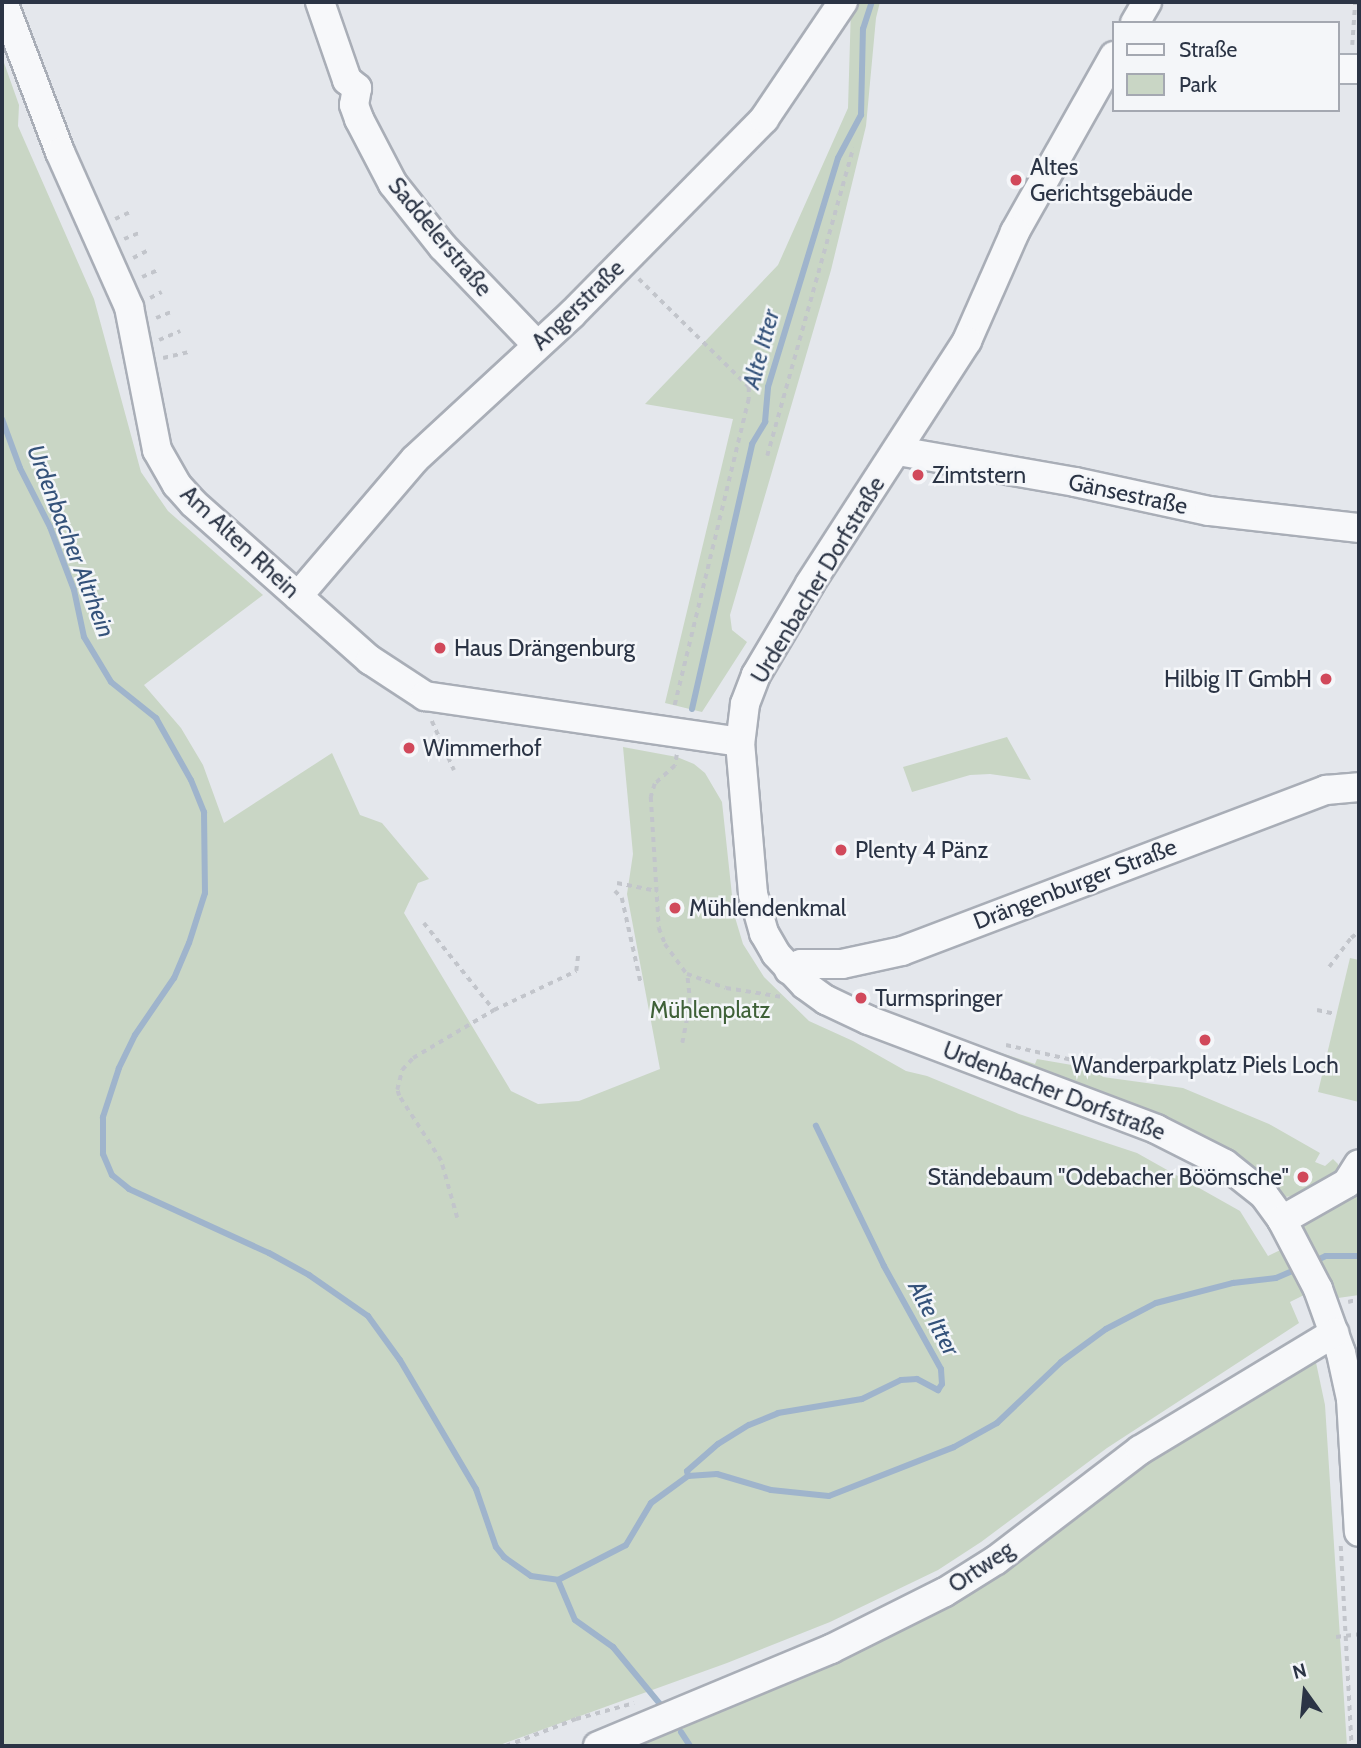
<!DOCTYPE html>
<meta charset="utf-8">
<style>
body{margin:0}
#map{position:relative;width:1361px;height:1748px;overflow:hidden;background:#e4e7ec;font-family:Cabin,sans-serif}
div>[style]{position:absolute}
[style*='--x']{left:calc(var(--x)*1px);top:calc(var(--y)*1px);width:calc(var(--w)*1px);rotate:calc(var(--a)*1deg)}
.green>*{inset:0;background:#c9d6c5}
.stream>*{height:6px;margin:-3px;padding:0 3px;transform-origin:3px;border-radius:3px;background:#9fb4cc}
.path>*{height:3.5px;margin-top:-1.75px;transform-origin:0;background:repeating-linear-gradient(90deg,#c2c5cb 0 5px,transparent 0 10px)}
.roads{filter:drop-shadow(2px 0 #a9aeb7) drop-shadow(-2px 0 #a9aeb7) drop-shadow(0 2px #a9aeb7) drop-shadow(0 -2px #a9aeb7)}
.minor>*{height:28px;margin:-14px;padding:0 14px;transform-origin:14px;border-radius:14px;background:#f7f8fa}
.dots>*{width:19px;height:19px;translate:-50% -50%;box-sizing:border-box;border:4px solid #f4f6f9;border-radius:50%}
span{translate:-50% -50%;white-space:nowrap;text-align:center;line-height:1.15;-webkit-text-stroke:5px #f4f6f9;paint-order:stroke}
.poi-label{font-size:23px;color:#2b3445}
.left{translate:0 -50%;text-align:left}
.right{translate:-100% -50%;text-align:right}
.street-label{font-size:23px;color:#2b3445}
.park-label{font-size:23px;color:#3f6138}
.water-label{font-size:24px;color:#34527a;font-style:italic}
.frame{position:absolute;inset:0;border:4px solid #2b3445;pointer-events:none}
.legend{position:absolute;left:1112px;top:21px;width:228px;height:91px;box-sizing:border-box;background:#f4f6f9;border:2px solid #a4a8b1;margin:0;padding:9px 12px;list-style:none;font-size:21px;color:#2b3445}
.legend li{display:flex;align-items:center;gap:14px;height:35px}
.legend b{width:35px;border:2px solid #a4a8b1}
.north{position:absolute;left:1270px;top:1657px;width:70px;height:70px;-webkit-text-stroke:5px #f4f6f9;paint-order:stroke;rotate:345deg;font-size:19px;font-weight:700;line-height:28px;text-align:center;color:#2b3445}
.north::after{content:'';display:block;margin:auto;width:24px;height:32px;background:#2b3445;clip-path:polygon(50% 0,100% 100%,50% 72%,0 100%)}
</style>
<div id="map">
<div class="green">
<i style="clip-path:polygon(854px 2px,880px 2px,876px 18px,866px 126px,831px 270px,730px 615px,732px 630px,747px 642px,702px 712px,665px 703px,733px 419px,645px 404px,778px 265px,848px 108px,851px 7px)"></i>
<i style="clip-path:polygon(2px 57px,19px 105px,18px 126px,94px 299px,141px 472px,168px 511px,263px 595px,144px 685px,181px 728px,203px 765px,224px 823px,332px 753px,360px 815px,382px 823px,429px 879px,418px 883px,404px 913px,511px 1091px,538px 1104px,579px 1101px,660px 1069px,627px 894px,633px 854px,623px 747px,677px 757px,694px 764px,705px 773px,722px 802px,734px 914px,743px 944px,764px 977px,809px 1021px,853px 1041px,906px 1071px,927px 1076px,1019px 1114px,1137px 1153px,1240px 1211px,1268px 1256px,1301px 1240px,1297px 1231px,1359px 1184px,1359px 1295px,1331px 1299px,1324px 1285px,1290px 1302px,1299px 1323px,1107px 1448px,981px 1542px,938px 1570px,830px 1622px,727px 1663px,497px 1746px,2px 1746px)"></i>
<i style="clip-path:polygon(1007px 737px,1031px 780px,990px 774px,970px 775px,912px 792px,903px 767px)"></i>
<i style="clip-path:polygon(1350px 958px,1359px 960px,1359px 1102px,1318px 1092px)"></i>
<i style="clip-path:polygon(959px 1039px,1035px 1064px,1037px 1059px,1095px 1069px,1103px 1077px,1183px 1088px,1269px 1124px,1320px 1153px,1315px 1162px,1325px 1166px,1333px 1159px,1338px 1164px,1338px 1170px,1334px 1181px,1301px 1195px,1285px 1197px,958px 1043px)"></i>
<i style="clip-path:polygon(1314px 1353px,1325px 1405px,1347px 1746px,629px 1746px,658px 1735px,1100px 1492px)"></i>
</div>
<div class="stream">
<i style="--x:2;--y:419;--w:52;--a:69.8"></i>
<i style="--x:20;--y:468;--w:66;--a:63"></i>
<i style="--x:50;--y:527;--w:67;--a:69.1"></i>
<i style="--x:74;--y:590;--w:48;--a:78"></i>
<i style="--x:84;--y:637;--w:52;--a:59"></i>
<i style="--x:111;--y:682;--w:58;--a:38.7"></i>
<i style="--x:156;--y:718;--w:71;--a:60.6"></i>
<i style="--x:191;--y:780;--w:35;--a:68"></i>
<i style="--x:204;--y:812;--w:81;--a:89.3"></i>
<i style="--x:205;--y:893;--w:52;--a:107.7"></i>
<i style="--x:189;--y:943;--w:38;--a:113"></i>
<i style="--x:174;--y:978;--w:69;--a:124.4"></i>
<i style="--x:135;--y:1035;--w:37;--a:116"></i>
<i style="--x:119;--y:1068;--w:52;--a:108.1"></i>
<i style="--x:103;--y:1117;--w:37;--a:90"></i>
<i style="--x:103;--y:1154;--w:23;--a:67"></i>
<i style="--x:112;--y:1175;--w:22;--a:39"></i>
<i style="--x:129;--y:1189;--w:154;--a:24.6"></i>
<i style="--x:269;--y:1253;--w:46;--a:28.8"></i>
<i style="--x:309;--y:1275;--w:72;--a:34.8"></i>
<i style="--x:368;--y:1316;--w:54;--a:54"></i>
<i style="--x:400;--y:1360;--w:150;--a:59.5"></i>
<i style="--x:476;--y:1489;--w:61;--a:71"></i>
<i style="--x:496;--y:1547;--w:13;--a:51"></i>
<i style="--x:504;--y:1557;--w:33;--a:35"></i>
<i style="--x:531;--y:1576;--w:27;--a:8"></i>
<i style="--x:558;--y:1580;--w:76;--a:-27.2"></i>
<i style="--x:626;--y:1545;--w:49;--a:-59.2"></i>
<i style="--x:651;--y:1503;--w:46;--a:-36.1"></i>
<i style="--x:688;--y:1476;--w:29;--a:-4"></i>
<i style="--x:717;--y:1474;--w:56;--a:16.5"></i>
<i style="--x:771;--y:1490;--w:58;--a:5.9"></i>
<i style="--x:829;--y:1496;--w:134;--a:-21.4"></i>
<i style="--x:954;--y:1447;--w:49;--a:-29.2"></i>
<i style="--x:997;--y:1423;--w:88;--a:-43.6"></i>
<i style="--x:1061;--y:1362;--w:56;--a:-36.3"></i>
<i style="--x:1106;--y:1329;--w:56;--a:-27.5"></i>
<i style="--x:1156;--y:1303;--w:80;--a:-14.6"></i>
<i style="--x:1233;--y:1283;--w:43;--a:-6.6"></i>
<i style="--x:1276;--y:1278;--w:26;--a:-23"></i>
<i style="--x:692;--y:709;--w:272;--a:-77.2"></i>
<i style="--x:752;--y:444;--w:26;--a:-59"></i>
<i style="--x:765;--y:422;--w:35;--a:-85"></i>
<i style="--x:768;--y:387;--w:239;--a:-73"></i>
<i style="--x:838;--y:158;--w:49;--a:-61.9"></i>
<i style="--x:861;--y:115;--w:86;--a:-88.7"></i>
<i style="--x:863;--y:29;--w:28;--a:-72"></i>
<i style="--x:1313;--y:1262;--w:14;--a:-25"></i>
<i style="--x:1326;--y:1256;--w:33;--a:0"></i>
<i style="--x:688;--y:1476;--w:5;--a:-101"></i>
<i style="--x:687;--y:1471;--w:41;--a:-41.1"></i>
<i style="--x:718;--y:1444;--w:36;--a:-32"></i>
<i style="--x:749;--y:1425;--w:31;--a:-22"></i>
<i style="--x:778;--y:1413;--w:85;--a:-9.5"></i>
<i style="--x:862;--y:1399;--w:43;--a:-26"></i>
<i style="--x:901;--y:1380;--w:16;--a:-4"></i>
<i style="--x:917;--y:1379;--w:24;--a:28"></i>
<i style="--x:938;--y:1390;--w:7;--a:-56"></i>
<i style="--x:942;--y:1384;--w:15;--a:-94"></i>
<i style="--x:941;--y:1369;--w:118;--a:-119"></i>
<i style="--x:884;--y:1266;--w:156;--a:-115.9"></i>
<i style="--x:558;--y:1580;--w:43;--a:67"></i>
<i style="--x:575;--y:1620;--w:47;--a:35.4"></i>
<i style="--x:613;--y:1647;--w:74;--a:50.5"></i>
<i style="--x:681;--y:1732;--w:17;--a:57"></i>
</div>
<div class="path">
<i style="--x:1352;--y:45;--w:43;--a:-86"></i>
<i style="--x:115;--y:219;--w:19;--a:-25"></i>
<i style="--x:124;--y:239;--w:18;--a:-22"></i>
<i style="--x:133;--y:258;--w:18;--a:-27"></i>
<i style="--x:142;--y:277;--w:17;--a:-24"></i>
<i style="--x:639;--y:279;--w:154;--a:44.5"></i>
<i style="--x:749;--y:387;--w:12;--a:90"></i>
<i style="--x:749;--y:399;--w:319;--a:103.6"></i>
<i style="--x:150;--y:298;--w:13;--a:-27"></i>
<i style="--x:156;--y:318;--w:16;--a:-22"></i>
<i style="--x:159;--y:340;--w:23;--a:-23"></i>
<i style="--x:163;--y:358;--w:27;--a:-13"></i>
<i style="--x:767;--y:456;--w:320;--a:-74.4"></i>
<i style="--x:432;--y:721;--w:54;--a:65.8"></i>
<i style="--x:677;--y:755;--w:11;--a:100"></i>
<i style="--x:675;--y:766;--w:27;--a:138"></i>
<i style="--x:655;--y:784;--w:14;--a:107"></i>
<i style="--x:651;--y:797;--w:131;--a:86.5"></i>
<i style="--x:659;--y:928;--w:17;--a:69"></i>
<i style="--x:665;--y:944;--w:37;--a:54"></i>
<i style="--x:687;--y:974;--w:41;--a:19.7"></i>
<i style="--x:726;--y:988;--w:57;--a:9.1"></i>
<i style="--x:617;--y:883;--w:41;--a:11.3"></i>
<i style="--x:615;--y:891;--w:10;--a:45"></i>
<i style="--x:622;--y:898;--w:88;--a:77.5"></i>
<i style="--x:424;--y:923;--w:112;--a:51.2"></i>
<i style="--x:1329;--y:967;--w:36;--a:-53"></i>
<i style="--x:1351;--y:938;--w:10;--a:-37"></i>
<i style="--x:1317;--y:1010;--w:19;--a:12"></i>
<i style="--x:682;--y:1043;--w:41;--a:-78.7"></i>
<i style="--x:690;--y:1003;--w:29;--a:-96"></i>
<i style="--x:1006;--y:1045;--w:68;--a:12.8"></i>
<i style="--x:457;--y:1218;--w:59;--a:-105.7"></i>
<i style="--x:441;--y:1161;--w:77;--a:-122.9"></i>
<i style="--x:399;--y:1096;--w:6;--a:-108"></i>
<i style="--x:397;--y:1090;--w:21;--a:-76"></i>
<i style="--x:402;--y:1070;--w:16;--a:-47"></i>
<i style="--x:413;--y:1058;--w:94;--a:-30.7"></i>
<i style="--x:494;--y:1010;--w:91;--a:-25.4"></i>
<i style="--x:576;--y:971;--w:16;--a:-83"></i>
<i style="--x:1348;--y:1302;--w:11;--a:-15"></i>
<i style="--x:1341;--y:1546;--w:200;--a:86.9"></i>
<i style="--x:1336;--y:1637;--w:23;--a:-7"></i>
<i style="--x:506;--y:1746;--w:75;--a:-21.1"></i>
<i style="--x:576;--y:1719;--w:60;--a:-15.4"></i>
</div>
<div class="roads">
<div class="minor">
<i style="--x:3;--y:2;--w:160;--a:69.2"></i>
<i style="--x:60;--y:152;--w:170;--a:66"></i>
<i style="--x:129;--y:307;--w:146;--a:78.9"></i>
<i style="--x:157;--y:450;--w:40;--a:60.3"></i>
<i style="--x:177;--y:485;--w:24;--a:48"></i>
<i style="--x:193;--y:503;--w:237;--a:41.6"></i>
<i style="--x:370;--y:660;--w:66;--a:33.2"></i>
<i style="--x:425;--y:696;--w:318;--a:8.3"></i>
<i style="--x:320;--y:2;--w:83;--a:70.9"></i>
<i style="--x:347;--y:80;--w:13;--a:39"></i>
<i style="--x:357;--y:88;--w:17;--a:100"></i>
<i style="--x:354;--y:105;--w:15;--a:70"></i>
<i style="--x:359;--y:119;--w:73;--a:62.4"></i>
<i style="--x:393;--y:184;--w:80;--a:51.6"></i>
<i style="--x:443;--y:247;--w:136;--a:46.2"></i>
<i style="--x:1135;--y:23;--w:24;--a:-60"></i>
<i style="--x:1114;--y:56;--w:202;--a:119.4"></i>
<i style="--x:1015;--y:232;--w:119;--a:113.8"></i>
<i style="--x:967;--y:341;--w:289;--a:122.9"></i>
<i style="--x:810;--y:584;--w:106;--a:120.7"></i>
<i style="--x:756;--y:675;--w:31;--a:111"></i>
<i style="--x:745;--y:704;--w:38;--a:97"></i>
<i style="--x:740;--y:742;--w:153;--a:85.1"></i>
<i style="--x:753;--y:894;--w:41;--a:74.2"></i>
<i style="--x:764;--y:933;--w:24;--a:60"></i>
<i style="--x:776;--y:954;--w:42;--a:46.9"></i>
<i style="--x:805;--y:985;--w:26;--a:36"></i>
<i style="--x:826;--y:1000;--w:47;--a:25.5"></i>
<i style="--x:868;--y:1020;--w:308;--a:20.7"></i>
<i style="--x:1156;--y:1129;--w:77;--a:26.9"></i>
<i style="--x:1225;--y:1164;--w:50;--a:38.5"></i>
<i style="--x:1264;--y:1195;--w:31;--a:54"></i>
<i style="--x:1282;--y:1220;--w:78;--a:62.4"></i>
<i style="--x:1318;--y:1289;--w:68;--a:70.2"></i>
<i style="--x:1341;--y:1353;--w:47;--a:77.7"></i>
<i style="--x:1351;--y:1399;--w:133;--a:86.6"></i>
<i style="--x:1338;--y:69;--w:21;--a:0"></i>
<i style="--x:898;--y:451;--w:180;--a:9.9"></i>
<i style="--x:1075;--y:482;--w:137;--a:12.2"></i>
<i style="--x:1209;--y:511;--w:151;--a:6.5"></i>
<i style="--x:298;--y:596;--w:180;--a:-49.5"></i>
<i style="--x:415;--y:459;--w:214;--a:-42.7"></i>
<i style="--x:572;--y:314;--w:274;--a:-45.4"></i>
<i style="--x:764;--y:119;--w:141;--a:-56"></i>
<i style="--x:789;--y:970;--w:13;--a:-27"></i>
<i style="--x:801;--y:964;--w:41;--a:0"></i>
<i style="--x:842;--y:964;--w:61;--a:-12.2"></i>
<i style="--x:902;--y:951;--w:454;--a:-20.8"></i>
<i style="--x:1326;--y:790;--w:33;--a:-5"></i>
<i style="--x:1282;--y:1220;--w:75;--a:-29.6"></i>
<i style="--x:1347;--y:1183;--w:22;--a:-58"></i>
<i style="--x:598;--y:1746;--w:252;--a:-22.6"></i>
<i style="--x:831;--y:1649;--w:127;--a:-26.6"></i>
<i style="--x:945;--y:1592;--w:60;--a:-32.1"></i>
<i style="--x:996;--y:1560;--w:181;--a:-37.4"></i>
<i style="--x:1140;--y:1450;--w:227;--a:-31.1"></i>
</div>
</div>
<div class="dots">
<i style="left:1016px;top:180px;background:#d1495b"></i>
<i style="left:918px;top:475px;background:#d1495b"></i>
<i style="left:440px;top:648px;background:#d1495b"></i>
<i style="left:1326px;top:679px;background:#d1495b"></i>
<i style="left:409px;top:748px;background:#d1495b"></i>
<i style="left:841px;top:850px;background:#d1495b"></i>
<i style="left:675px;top:908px;background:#d1495b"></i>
<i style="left:861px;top:998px;background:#d1495b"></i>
<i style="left:1205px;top:1040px;background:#d1495b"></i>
<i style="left:1303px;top:1177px;background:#d1495b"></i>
</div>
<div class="poi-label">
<span class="left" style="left:1030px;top:180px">Altes<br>Gerichtsgebäude</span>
<span class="left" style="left:932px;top:475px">Zimtstern</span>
<span class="left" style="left:454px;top:648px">Haus Drängenburg</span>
<span class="right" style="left:1312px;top:679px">Hilbig IT GmbH</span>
<span class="left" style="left:423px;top:748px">Wimmerhof</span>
<span class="left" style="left:855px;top:850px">Plenty 4 Pänz</span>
<span class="left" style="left:689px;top:908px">Mühlendenkmal</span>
<span class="left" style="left:875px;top:998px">Turmspringer</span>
<span style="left:1205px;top:1065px">Wanderparkplatz Piels Loch</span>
<span class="right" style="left:1289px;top:1177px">Ständebaum "Odebacher Böömsche"</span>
</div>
<div class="street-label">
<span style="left:440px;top:237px;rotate:50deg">Saddelerstraße</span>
<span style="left:578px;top:305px;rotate:-44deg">Angerstraße</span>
<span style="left:1128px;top:494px;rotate:12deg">Gänsestraße</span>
<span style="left:240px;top:542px;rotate:43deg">Am Alten Rhein</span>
<span style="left:818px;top:580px;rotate:-59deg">Urdenbacher Dorfstraße</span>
<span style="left:1075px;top:884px;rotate:-21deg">Drängenburger Straße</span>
<span style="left:1054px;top:1091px;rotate:21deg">Urdenbacher Dorfstraße</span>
<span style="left:981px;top:1567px;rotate:-34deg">Ortweg</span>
</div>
<div class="park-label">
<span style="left:710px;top:1010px">Mühlenplatz</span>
</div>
<div class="water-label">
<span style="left:761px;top:349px;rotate:-75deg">Alte Itter</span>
<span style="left:71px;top:541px;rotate:69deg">Urdenbacher Altrhein</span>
<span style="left:934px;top:1318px;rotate:62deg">Alte Itter</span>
</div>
<div class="frame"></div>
<ul class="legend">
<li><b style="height:9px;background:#f7f8fa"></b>Straße</li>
<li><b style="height:19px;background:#c9d6c5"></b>Park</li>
</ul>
<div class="north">N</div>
</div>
